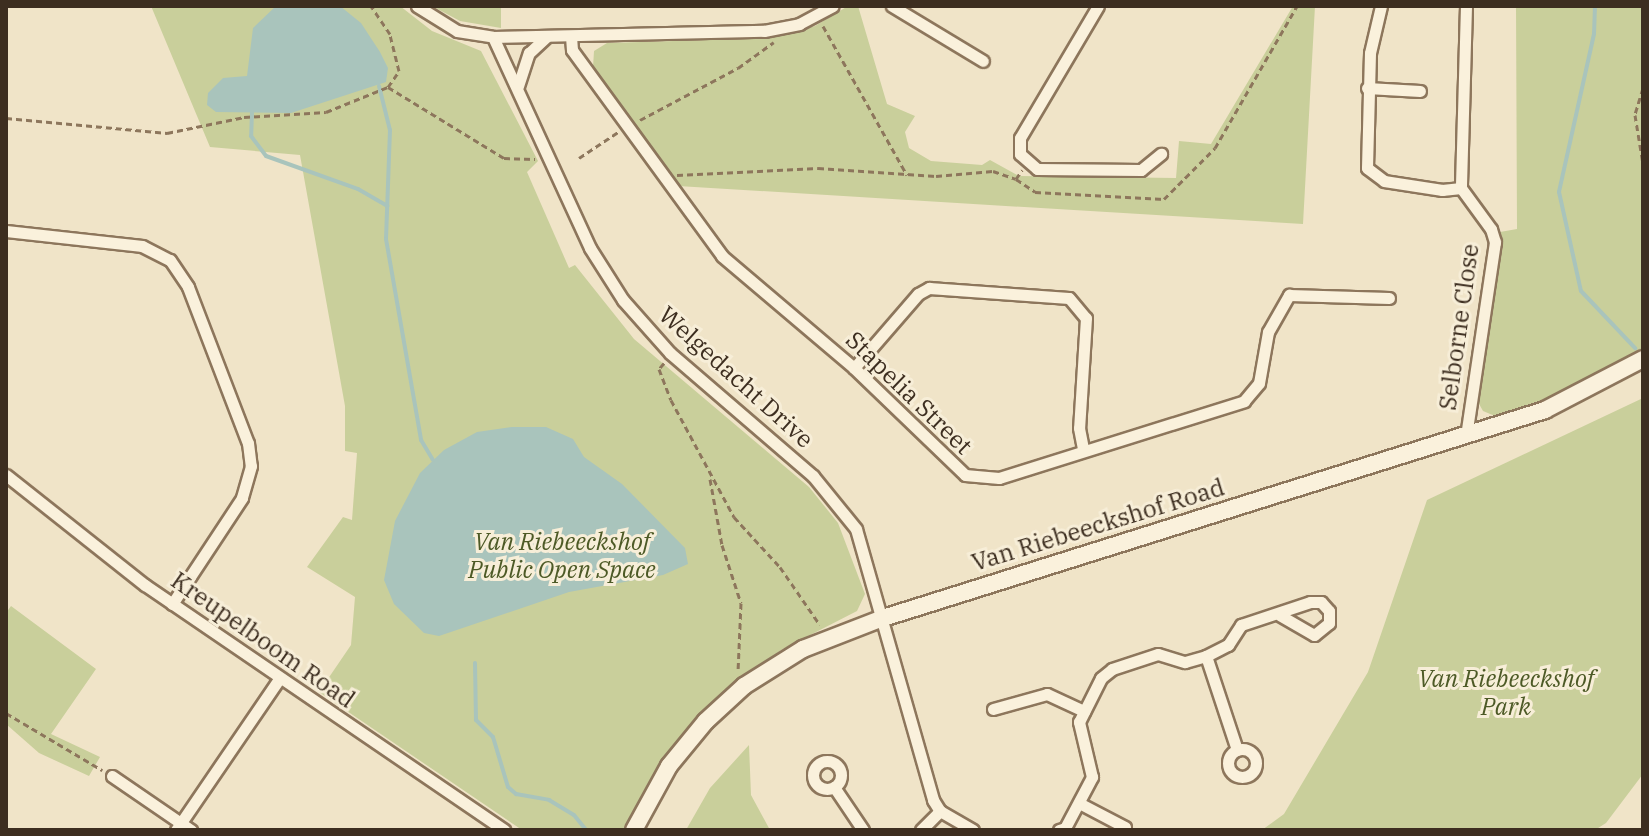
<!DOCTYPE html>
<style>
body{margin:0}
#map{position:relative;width:1649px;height:836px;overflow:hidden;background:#f0e4c8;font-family:"IBM Plex Serif",serif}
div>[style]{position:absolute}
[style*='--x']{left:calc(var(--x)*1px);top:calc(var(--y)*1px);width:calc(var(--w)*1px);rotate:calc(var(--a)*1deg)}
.green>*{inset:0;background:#c9cf9b}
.water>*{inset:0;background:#a9c4bc}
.stream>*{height:4px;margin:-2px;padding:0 2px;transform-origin:2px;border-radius:2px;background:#a9c4bc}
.path>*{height:3px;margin-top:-1.5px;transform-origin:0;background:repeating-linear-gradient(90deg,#8d765c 0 6px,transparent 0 10px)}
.roads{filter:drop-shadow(2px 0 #8d765c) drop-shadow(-2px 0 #8d765c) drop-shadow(0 2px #8d765c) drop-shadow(0 -2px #8d765c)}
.street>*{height:11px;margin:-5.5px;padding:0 5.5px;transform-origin:5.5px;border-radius:5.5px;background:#faf1dc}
.street>.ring{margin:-5.5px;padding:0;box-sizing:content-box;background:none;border:11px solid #faf1dc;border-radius:50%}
.secondary>*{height:16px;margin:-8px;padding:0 8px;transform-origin:8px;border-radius:8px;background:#faf1dc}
span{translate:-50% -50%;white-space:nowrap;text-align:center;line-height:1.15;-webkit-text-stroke:6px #f7eed8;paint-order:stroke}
.street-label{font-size:24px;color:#3d2e20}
.park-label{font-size:24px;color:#4d5a26;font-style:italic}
.frame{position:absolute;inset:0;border:8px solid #3d2e20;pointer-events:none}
</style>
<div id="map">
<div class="green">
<i style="clip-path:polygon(151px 6px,400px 6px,432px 31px,481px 51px,538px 161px,527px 172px,569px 268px,575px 265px,634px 339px,809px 487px,838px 523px,865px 594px,857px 611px,781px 650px,713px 701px,660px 763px,623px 830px,522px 830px,319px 692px,351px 645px,355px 597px,307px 567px,343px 517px,352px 520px,357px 453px,345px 451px,345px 406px,300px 155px,210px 147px)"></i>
<i style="clip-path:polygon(432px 6px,501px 6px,501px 28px,460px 21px)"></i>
<i style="clip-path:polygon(848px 6px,858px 6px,887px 104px,915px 116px,905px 132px,909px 148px,931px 161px,982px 165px,990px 160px,1019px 176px,1176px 178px,1179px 141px,1211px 144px,1293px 6px,1315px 6px,1303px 224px,678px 186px,593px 67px,594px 51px,607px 43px,770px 38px,815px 26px)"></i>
<i style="clip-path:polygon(1516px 6px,1643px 6px,1643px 349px,1551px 397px,1495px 416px,1483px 411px,1478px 402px,1500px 232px,1517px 229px)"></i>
<i style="clip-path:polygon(1643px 398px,1643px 774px,1606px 823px,1595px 830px,1262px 830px,1284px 814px,1368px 672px,1427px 500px)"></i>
<i style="clip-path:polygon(11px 606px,96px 669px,51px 734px,100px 757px,89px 776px,39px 753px,6px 724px,6px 613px)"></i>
<i style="clip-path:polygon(749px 745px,751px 795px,770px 830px,686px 830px,710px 788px)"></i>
</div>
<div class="water">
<i style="clip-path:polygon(276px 6px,340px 6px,361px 23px,380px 52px,388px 68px,386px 82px,291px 113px,216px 112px,207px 105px,208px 93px,223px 78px,247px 76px,253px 28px)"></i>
<i style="clip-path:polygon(512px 427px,546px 427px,573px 439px,584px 457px,622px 484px,685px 548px,688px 564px,663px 575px,569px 592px,439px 636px,424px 633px,394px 604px,384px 580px,395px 521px,420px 473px,444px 450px,477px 432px)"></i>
</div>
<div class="stream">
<i style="--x:1595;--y:6;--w:28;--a:92"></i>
<i style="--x:1594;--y:34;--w:162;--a:102.5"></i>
<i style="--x:1559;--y:192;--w:101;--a:77.5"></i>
<i style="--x:1581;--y:291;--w:79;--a:46.5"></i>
<i style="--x:379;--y:86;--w:45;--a:76"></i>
<i style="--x:390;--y:130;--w:109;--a:92.1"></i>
<i style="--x:386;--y:239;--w:204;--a:80.1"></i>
<i style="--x:421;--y:440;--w:23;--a:59"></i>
<i style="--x:252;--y:112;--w:24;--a:92"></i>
<i style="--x:251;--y:136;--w:25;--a:53"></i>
<i style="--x:266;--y:156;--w:98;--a:19.7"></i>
<i style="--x:358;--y:189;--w:34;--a:30"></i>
<i style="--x:475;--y:663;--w:57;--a:89"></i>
<i style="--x:476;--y:720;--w:24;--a:45"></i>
<i style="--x:493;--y:737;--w:52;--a:73.3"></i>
<i style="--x:508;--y:787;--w:11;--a:41"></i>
<i style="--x:516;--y:794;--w:34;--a:10"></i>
<i style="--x:549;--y:800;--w:29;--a:31"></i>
<i style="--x:574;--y:815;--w:19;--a:51"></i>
</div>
<div class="path">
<i style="--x:823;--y:26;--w:171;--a:60.6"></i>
<i style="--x:388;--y:87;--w:136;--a:31.5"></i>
<i style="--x:504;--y:158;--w:31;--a:2"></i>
<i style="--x:1643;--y:88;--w:28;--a:107"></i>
<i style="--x:1635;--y:115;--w:50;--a:80.7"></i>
<i style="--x:6;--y:118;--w:162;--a:5.3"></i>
<i style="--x:167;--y:133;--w:79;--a:-11.7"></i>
<i style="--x:244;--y:117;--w:82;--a:-3.5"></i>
<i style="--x:326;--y:112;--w:67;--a:-22"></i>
<i style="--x:388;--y:87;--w:19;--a:-55"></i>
<i style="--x:399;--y:71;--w:38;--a:-104"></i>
<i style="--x:390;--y:34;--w:34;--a:-124"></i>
<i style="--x:640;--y:120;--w:111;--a:-28"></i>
<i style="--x:738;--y:68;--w:44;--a:-35.8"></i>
<i style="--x:579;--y:158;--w:47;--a:-33.7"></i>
<i style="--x:677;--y:175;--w:141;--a:-2.8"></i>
<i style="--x:818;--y:168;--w:118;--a:3.9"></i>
<i style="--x:936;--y:176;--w:57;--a:-5"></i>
<i style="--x:993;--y:171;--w:24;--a:19"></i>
<i style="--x:1016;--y:179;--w:11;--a:-56"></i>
<i style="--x:1016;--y:179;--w:23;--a:34"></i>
<i style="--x:1035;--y:192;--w:129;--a:3.1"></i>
<i style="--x:1164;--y:199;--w:72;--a:-45"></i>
<i style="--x:1215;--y:148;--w:164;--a:-60"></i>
<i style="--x:664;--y:363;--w:8;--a:130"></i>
<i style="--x:659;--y:369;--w:33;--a:69"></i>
<i style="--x:671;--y:400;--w:133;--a:61.7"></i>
<i style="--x:734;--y:517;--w:68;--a:47.4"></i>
<i style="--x:780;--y:567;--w:70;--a:55.4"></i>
<i style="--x:710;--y:479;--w:67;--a:79.7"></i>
<i style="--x:722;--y:545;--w:61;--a:71.9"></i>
<i style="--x:741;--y:603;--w:68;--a:92.5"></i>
<i style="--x:6;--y:713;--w:112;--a:30.7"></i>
</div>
<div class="roads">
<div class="street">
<i style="--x:417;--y:6;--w:47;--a:32"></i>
<i style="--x:457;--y:31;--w:36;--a:9"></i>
<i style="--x:493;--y:37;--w:271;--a:-1.3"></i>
<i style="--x:764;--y:31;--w:36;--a:-11"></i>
<i style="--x:799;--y:24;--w:38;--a:-28"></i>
<i style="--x:892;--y:6;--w:106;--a:31.1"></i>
<i style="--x:1098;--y:6;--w:153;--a:120.6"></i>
<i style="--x:1020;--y:138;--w:16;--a:90"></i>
<i style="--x:1020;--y:154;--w:23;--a:41"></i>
<i style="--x:1037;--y:169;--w:104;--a:0.6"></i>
<i style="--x:1141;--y:170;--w:26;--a:-39"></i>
<i style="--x:1381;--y:6;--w:48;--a:103.2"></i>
<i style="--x:1370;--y:53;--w:115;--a:91.5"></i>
<i style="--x:1367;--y:168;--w:21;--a:37"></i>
<i style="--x:1384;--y:181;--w:59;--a:8.8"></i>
<i style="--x:1442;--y:190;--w:19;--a:-6"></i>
<i style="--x:1466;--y:6;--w:182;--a:91.6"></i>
<i style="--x:1461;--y:188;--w:51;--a:53.8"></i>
<i style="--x:1491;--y:229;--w:14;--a:73"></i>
<i style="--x:1495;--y:242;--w:195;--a:98.5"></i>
<i style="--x:571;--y:36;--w:14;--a:86"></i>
<i style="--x:572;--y:50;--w:255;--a:53.9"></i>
<i style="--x:722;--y:256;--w:173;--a:40.3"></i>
<i style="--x:854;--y:368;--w:154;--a:43.9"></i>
<i style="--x:965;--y:475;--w:34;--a:5"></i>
<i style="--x:999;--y:478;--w:257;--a:-17.4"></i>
<i style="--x:1244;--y:401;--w:23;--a:-50"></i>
<i style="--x:1259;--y:383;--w:52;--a:-80"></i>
<i style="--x:1268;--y:332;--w:43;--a:-60.4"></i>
<i style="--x:1289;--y:295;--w:100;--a:1.7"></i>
<i style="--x:493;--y:37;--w:232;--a:65.3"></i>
<i style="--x:590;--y:248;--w:62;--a:57.6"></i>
<i style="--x:623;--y:300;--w:71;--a:48.4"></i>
<i style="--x:670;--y:353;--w:189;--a:40.7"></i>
<i style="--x:813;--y:476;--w:68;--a:50.9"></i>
<i style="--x:856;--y:529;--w:282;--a:74.1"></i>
<i style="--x:933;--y:800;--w:13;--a:58"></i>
<i style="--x:940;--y:811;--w:38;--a:30"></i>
<i style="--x:518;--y:86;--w:35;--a:-72"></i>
<i style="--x:529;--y:53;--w:25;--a:-43"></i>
<i style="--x:1367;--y:88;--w:53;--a:3.2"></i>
<i style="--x:6;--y:231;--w:137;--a:6.3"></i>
<i style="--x:142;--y:246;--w:31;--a:27"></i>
<i style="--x:170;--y:260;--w:32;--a:56"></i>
<i style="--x:188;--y:287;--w:167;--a:69"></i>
<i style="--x:248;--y:443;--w:23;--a:83"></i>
<i style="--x:251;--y:466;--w:33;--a:106"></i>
<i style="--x:242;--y:498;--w:127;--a:123.4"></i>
<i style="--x:854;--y:368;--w:98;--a:-49.1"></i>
<i style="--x:918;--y:294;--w:13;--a:-29"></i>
<i style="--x:929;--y:288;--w:140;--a:4.1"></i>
<i style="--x:1069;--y:298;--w:26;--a:50"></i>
<i style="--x:1086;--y:318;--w:110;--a:93.6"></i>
<i style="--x:1079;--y:428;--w:21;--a:79"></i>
<i style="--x:6;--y:475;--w:177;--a:38.4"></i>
<i style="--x:145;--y:585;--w:435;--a:34.3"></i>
<i style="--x:1206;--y:656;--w:99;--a:71.7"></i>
<i style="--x:993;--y:709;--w:56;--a:-15.5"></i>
<i style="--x:1047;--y:694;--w:41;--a:24.7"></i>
<i class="ring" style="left:1228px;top:749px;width:17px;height:17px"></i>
<i class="ring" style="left:813px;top:761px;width:17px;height:17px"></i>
<i style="--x:112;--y:776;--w:96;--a:34.4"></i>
<i style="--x:834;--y:787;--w:52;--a:56"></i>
<i style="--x:1079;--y:803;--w:52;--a:27.6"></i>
<i style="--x:176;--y:830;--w:183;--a:-55.7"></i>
<i style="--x:921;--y:830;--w:27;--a:-45"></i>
<i style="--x:1059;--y:830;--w:6;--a:-18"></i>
<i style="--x:1065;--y:828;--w:58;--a:-62.1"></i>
<i style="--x:1092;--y:777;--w:57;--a:-103.3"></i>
<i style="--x:1079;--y:722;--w:49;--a:-63.4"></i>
<i style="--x:1101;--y:678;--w:14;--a:-39"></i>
<i style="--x:1112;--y:669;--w:48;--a:-18.1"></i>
<i style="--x:1158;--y:654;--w:28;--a:17"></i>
<i style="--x:1185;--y:662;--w:22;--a:-16"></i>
<i style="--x:1206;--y:656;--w:25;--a:-27"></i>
<i style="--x:1228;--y:645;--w:24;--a:-57"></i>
<i style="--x:1241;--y:625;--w:73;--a:-18.4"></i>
<i style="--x:1310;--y:602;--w:11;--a:0"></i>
<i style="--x:1321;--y:602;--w:12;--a:48"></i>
<i style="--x:1329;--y:611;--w:12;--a:90"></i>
<i style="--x:1329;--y:623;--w:19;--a:141"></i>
<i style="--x:1314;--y:635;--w:39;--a:-150"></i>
</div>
<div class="secondary">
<i style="--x:634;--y:830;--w:73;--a:-61.3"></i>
<i style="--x:669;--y:766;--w:58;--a:-50.6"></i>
<i style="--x:706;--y:721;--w:52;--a:-42.6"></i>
<i style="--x:744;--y:686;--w:70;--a:-32.1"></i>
<i style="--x:803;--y:649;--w:86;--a:-21.2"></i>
<i style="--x:883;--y:618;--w:694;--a:-17.44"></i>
<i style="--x:1545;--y:410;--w:110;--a:-27.5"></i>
</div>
</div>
<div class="street-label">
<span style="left:1459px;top:327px;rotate:-82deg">Selborne Close</span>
<span style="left:736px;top:377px;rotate:42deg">Welgedacht Drive</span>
<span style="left:909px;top:393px;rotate:44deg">Stapelia Street</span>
<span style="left:1098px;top:525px;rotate:-17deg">Van Riebeeckshof Road</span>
<span style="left:263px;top:640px;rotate:35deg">Kreupelboom Road</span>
</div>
<div class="park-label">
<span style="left:562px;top:556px">Van Riebeeckshof<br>Public Open Space</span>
<span style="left:1506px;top:693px">Van Riebeeckshof<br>Park</span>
</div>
<div class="frame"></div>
</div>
